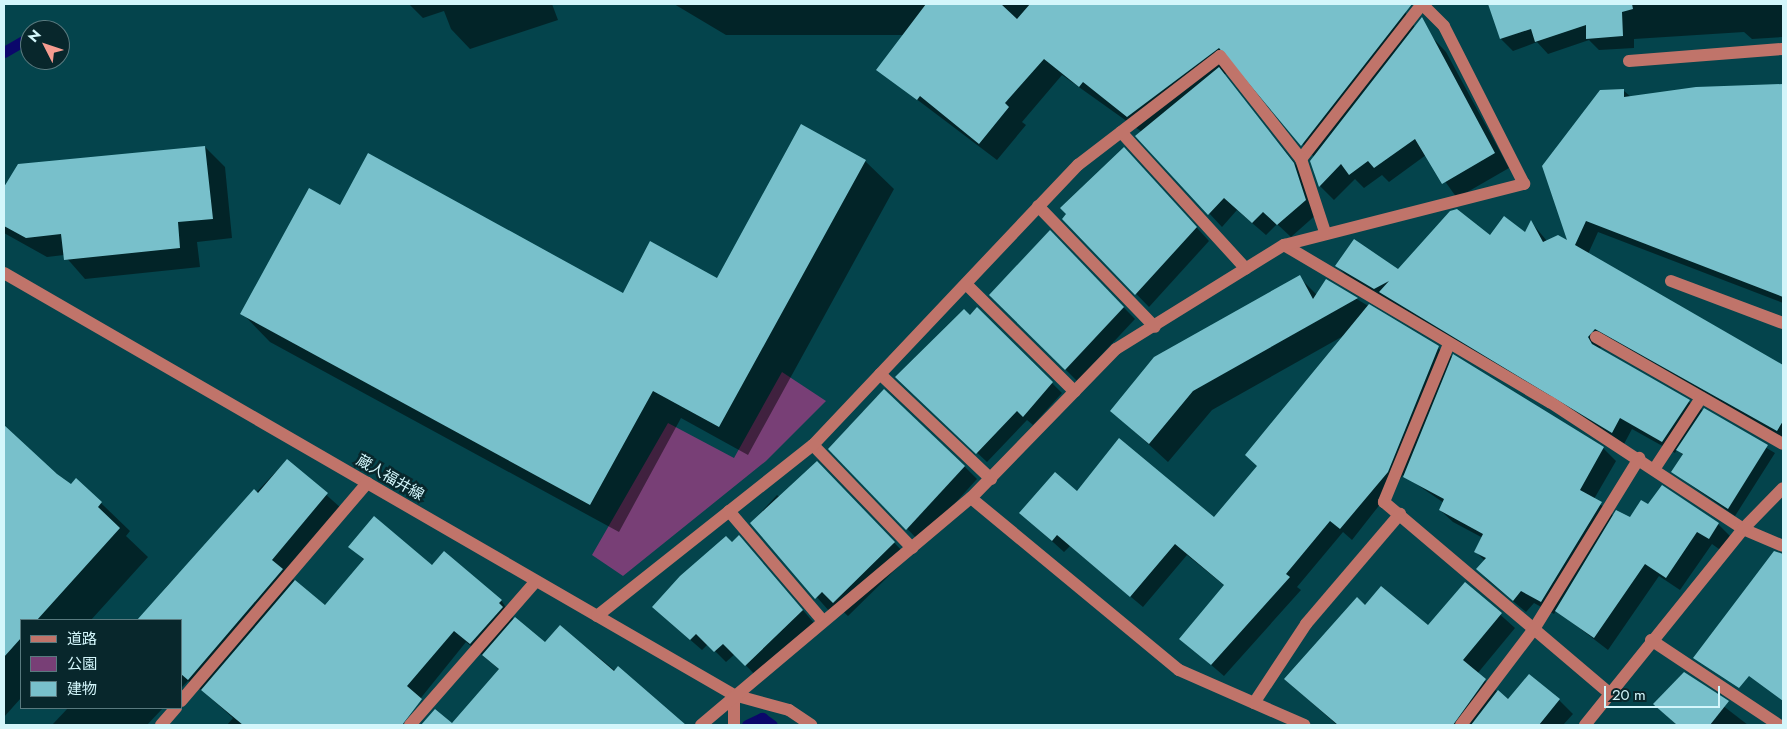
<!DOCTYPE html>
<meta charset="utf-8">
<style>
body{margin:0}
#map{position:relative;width:1787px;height:729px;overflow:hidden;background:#04444c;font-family:Jost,"Noto Sans JP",sans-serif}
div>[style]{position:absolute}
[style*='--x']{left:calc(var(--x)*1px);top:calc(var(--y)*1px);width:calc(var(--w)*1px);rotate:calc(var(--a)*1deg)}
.green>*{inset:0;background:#783f76}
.shadow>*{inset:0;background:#0007}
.stream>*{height:11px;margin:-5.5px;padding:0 5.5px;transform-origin:5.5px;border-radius:5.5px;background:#0b076b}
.building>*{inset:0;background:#78c0cb}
.minor>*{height:12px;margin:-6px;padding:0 6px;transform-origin:6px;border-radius:6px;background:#c0746a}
span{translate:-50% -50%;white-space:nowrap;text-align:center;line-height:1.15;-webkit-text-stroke:5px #08272c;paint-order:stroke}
.street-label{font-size:15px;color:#d3f6fb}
.frame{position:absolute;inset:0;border:5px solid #d3f6fb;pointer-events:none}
.legend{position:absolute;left:20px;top:619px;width:162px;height:90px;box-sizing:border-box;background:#08272c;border:1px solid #597a7f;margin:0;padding:6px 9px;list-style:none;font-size:15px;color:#d3f6fb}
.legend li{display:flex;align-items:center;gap:10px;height:25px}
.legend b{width:25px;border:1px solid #597a7f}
.north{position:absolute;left:20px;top:20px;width:50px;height:50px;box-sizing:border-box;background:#08272c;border:1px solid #597a7f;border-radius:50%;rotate:311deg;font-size:14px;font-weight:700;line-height:20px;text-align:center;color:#d3f6fb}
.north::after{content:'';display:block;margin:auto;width:18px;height:22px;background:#f59c90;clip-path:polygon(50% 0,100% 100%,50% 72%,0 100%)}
.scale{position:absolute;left:1604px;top:686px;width:116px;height:22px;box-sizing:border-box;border:2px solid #d3f6fb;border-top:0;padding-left:6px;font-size:15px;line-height:18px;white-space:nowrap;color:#d3f6fb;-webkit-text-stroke:4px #08272c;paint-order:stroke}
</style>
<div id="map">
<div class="green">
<i style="clip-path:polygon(782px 372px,826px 401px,766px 461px,623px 576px,592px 555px,668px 423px,734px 458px)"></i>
</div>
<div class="shadow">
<i style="clip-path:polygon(409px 4px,552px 4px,558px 20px,470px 49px,451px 29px,444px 11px,423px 18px)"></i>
<i style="clip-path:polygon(674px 4px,926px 4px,938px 11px,946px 4px,1077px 4px,1086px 12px,1093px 4px,1400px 4px,1419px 34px,1432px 37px,1446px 52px,1509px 168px,1457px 198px,1426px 155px,1389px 182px,1382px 175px,1364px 188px,1355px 179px,1334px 200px,1320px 186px,1314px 157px,1236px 66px,1224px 75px,1306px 177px,1318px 213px,1291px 237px,1277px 224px,1266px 235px,1237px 210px,1222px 227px,1137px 136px,1142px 132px,1062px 75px,1022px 122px,1026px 125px,997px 160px,878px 70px,904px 35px,726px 35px)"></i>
<i style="clip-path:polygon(1489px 4px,1783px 4px,1783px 37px,1752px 39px,1744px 32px,1634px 39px,1634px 48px,1599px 50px,1589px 40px,1548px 54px,1537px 42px,1513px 51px,1501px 39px)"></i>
<i style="clip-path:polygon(1783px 85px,1783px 303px,1598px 232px,1588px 254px,1783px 367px,1783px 439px,1608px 340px,1599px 349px,1775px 453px,1735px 516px,1672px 472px,1683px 455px,1677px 449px,1675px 453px,1632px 429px,1624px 444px,1349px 278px,1337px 266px,1399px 271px,1490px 237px,1525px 233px,1531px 222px,1547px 241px,1569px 243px,1624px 91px,1631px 97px,1697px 88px)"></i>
<i style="clip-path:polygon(205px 147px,225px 167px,232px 238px,197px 242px,200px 267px,85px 279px,64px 255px,47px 257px,4px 233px,4px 190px,19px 166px)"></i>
<i style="clip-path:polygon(865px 161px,894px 189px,748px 455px,681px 418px,619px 532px,270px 342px,242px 313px,623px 294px,717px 279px)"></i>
<i style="clip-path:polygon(1137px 162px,1209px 241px,1149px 307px,1063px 219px)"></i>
<i style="clip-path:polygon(1050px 232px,1135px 319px,1077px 381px,991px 295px)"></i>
<i style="clip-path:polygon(1299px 277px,1317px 295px,1327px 281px,1603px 448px,1616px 461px,1594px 499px,1614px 516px,1630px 519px,1649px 506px,1718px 524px,1732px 538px,1723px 552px,1712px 544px,1680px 590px,1659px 576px,1608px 650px,1556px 610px,1554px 614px,1534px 603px,1526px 612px,1490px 582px,1477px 569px,1485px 561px,1475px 551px,1483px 538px,1453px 522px,1440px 510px,1444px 503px,1403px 475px,1352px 540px,1343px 532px,1297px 587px,1301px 590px,1224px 676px,1181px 639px,1225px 586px,1187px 555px,1143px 607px,1070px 546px,1064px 552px,1033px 524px,1077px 493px,1214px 519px,1258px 467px,1345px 335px,1212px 410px,1168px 462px,1112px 411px)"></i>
<i style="clip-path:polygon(977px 309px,1062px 393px,1033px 425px,1027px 420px,987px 462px,907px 387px)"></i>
<i style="clip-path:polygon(4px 427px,56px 475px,71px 485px,77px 480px,130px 531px,126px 536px,148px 557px,91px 620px,21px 620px,21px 698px,4px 717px)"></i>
<i style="clip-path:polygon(830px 449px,964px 466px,977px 479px,920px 542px)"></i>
<i style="clip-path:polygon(287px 460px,341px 508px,286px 574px,326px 606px,364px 560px,350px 546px,432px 567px,501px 600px,514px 620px,546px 644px,560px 626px,682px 725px,452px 725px,500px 670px,466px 642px,399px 725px,227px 725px,233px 718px,204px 692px,188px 681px,181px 688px,181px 620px,140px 620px,167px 586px)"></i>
<i style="clip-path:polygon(831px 477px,908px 557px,848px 616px,837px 606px,830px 612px,751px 523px,777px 495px,782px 499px)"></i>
<i style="clip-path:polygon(732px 544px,750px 548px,814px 623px,757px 677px,735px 654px,726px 662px,708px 644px,702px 650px,665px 618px)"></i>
<i style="clip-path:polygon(1771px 557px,1783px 563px,1783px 687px,1724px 648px)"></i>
<i style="clip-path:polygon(1465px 583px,1515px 628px,1477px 674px,1508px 701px,1559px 700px,1573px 714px,1563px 725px,1337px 725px,1285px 679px,1366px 606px,1428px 627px)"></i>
<i style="clip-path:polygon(1683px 675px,1748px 725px,1677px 725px,1654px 704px)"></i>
<i style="clip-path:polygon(68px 708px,163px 708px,147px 725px,52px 725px)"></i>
</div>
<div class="stream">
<i style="--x:42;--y:30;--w:8;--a:-30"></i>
<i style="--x:4;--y:52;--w:30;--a:-30"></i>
<i style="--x:747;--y:725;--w:17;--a:-25"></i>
<i style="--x:762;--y:718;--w:12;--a:35"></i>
</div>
<div class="building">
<i style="clip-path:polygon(926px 4px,1001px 4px,1017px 19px,1030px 4px,1412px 4px,1301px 146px,1219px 48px,1127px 117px,1083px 82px,1079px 87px,1044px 59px,1005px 103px,1009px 107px,979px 144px,920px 96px,917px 100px,876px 70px)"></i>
<i style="clip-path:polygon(1488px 4px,1632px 4px,1633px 9px,1622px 12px,1623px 36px,1586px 39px,1586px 25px,1535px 42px,1531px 29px,1500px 39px)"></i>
<i style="clip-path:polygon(1422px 17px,1495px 153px,1442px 184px,1415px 139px,1374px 168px,1368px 161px,1349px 175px,1341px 164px,1319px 187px,1310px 161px)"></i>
<i style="clip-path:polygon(1219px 67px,1294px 163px,1306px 200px,1277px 225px,1263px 212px,1252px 223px,1224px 198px,1208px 215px,1135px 136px)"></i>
<i style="clip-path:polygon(1783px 84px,1783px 297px,1586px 221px,1575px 245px,1783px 365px,1783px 421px,1777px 431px,1595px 329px,1588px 337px,1592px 344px,1690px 400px,1662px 442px,1620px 418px,1612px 433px,1379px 292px,1389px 281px,1374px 289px,1335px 266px,1354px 239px,1398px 269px,1450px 211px,1457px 209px,1490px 235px,1504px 216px,1525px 232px,1531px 220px,1543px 242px,1558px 235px,1567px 240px,1542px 166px,1600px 90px,1624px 89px,1624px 97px,1696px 87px)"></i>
<i style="clip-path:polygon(801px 124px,866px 160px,719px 427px,653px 391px,590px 505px,240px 314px,309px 188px,340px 205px,368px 153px,623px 293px,650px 241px,717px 278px)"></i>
<i style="clip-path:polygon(205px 146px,213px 219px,178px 222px,180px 248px,64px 260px,61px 234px,26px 238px,4px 226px,4px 187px,18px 164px)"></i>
<i style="clip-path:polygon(1124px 147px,1197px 227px,1135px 295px,1062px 219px,1066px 214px,1060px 208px)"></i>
<i style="clip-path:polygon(1050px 230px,1124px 307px,1065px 370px,989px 295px)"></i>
<i style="clip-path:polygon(1300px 275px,1313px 299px,1326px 279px,1358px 298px,1193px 391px,1149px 444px,1110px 411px,1154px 357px)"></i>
<i style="clip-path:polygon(1369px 304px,1439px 346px,1388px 472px,1340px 529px,1330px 521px,1286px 574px,1290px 577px,1211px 665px,1179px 639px,1224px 585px,1175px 544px,1130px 597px,1057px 535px,1052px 541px,1019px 513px,1055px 472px,1077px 491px,1119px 438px,1214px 517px,1257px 466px,1245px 455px)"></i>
<i style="clip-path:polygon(977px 307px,1053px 382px,1023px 417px,1017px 411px,976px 454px,895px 377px,964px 309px,970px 315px)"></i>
<i style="clip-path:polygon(1453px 354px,1604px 447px,1580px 490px,1602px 502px,1541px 602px,1521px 591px,1513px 601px,1476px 569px,1486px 558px,1474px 552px,1483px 534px,1439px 510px,1444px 499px,1403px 477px)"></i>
<i style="clip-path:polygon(884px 389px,965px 466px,906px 530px,828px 449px)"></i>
<i style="clip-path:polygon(1704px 408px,1768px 445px,1728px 509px,1671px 472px,1683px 454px,1676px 450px)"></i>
<i style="clip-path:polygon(4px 425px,57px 474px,71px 484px,76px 478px,102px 502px,98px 507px,120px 528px,37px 620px,21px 620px,21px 638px,4px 657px)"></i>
<i style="clip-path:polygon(287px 459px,328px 493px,272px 560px,283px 569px,188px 680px,181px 674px,181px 620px,137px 620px,254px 489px,258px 493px)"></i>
<i style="clip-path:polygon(817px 461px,895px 542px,833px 603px,822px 592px,815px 599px,750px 523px)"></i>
<i style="clip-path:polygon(1662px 485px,1719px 523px,1709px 539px,1697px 532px,1666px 578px,1645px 564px,1594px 638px,1555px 611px,1616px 510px,1630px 517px,1641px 500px,1648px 504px)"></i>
<i style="clip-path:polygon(374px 516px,432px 565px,444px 551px,502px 600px,499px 603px,503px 607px,470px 644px,454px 631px,407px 686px,422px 699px,402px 725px,243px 725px,201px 690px,295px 580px,325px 605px,364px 559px,348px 547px)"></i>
<i style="clip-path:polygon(739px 535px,803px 610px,745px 666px,723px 644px,714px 652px,696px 634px,690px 640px,652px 607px,680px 576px,726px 536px,732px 542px)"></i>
<i style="clip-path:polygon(1774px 551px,1783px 554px,1783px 701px,1749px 676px,1739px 688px,1693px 658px)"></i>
<i style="clip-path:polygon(1465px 582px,1502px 613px,1463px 660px,1486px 679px,1453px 725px,1338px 725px,1284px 679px,1357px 597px,1365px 605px,1381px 586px,1428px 625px)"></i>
<i style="clip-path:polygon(515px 617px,545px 642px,560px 625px,614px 671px,618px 666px,686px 725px,421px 725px,435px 709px,452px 723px,499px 669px,482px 655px)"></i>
<i style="clip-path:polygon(1684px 672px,1729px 701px,1710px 725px,1677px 725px,1653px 704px)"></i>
<i style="clip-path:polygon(1529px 674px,1560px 699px,1539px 725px,1471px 725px,1498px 690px,1508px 699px)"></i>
</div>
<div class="minor">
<i style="--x:1629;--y:61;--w:154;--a:-4.5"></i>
<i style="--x:1121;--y:132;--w:185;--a:47.6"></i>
<i style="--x:1038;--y:206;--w:168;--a:46"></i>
<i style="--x:1325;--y:232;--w:77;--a:-108.2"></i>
<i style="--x:1301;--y:159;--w:197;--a:-52"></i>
<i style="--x:1284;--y:245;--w:309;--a:30.6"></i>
<i style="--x:1550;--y:402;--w:231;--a:33.3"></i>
<i style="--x:1743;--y:529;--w:43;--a:23"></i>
<i style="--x:4;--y:273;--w:843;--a:30.03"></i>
<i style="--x:734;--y:695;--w:57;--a:15.3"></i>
<i style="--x:789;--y:710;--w:27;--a:34"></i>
<i style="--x:1671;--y:281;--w:120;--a:20.6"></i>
<i style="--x:966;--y:284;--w:153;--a:44.7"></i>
<i style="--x:1596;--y:337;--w:215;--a:29.8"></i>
<i style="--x:1449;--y:344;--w:171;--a:112.4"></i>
<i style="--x:1384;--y:502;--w:297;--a:40.3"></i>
<i style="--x:880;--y:374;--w:153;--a:43.4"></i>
<i style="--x:813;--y:445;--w:143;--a:46.1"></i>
<i style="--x:1655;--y:468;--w:84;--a:-56.7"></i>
<i style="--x:971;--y:498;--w:270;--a:39.6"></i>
<i style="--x:1179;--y:670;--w:137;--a:23.7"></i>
<i style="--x:729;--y:511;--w:145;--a:49.5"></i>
<i style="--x:597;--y:616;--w:275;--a:-38.4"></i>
<i style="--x:813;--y:445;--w:386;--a:-46.6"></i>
<i style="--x:1078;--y:165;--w:179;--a:-37.5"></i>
<i style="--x:1220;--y:56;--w:131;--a:51.8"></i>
<i style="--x:1651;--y:640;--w:154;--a:33.6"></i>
<i style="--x:734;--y:695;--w:30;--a:90"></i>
<i style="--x:181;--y:701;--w:287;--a:-49.5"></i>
<i style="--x:1254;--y:703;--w:95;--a:-56.6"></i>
<i style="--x:1306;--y:624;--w:145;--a:-49.5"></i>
<i style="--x:161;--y:725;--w:23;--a:-49"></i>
<i style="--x:410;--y:725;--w:191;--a:-48.8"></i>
<i style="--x:701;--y:725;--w:353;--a:-40.1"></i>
<i style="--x:971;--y:498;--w:208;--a:-45.8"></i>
<i style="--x:1116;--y:349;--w:198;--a:-31.8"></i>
<i style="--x:1284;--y:245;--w:248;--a:-14.3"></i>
<i style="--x:1524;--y:184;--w:177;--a:-116.9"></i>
<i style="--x:1444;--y:26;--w:28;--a:-135"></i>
<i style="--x:1461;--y:725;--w:121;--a:-52.8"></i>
<i style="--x:1534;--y:629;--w:201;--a:-58.4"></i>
<i style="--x:1585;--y:725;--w:252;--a:-51.1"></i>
<i style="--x:1743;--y:529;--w:57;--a:-45.7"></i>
</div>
<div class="street-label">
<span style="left:390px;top:478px;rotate:30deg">蔵人福井線</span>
</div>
<div class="frame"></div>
<ul class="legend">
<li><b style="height:6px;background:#c0746a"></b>道路</li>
<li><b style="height:14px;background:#783f76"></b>公園</li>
<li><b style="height:14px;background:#78c0cb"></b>建物</li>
</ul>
<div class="north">N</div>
<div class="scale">20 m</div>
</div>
